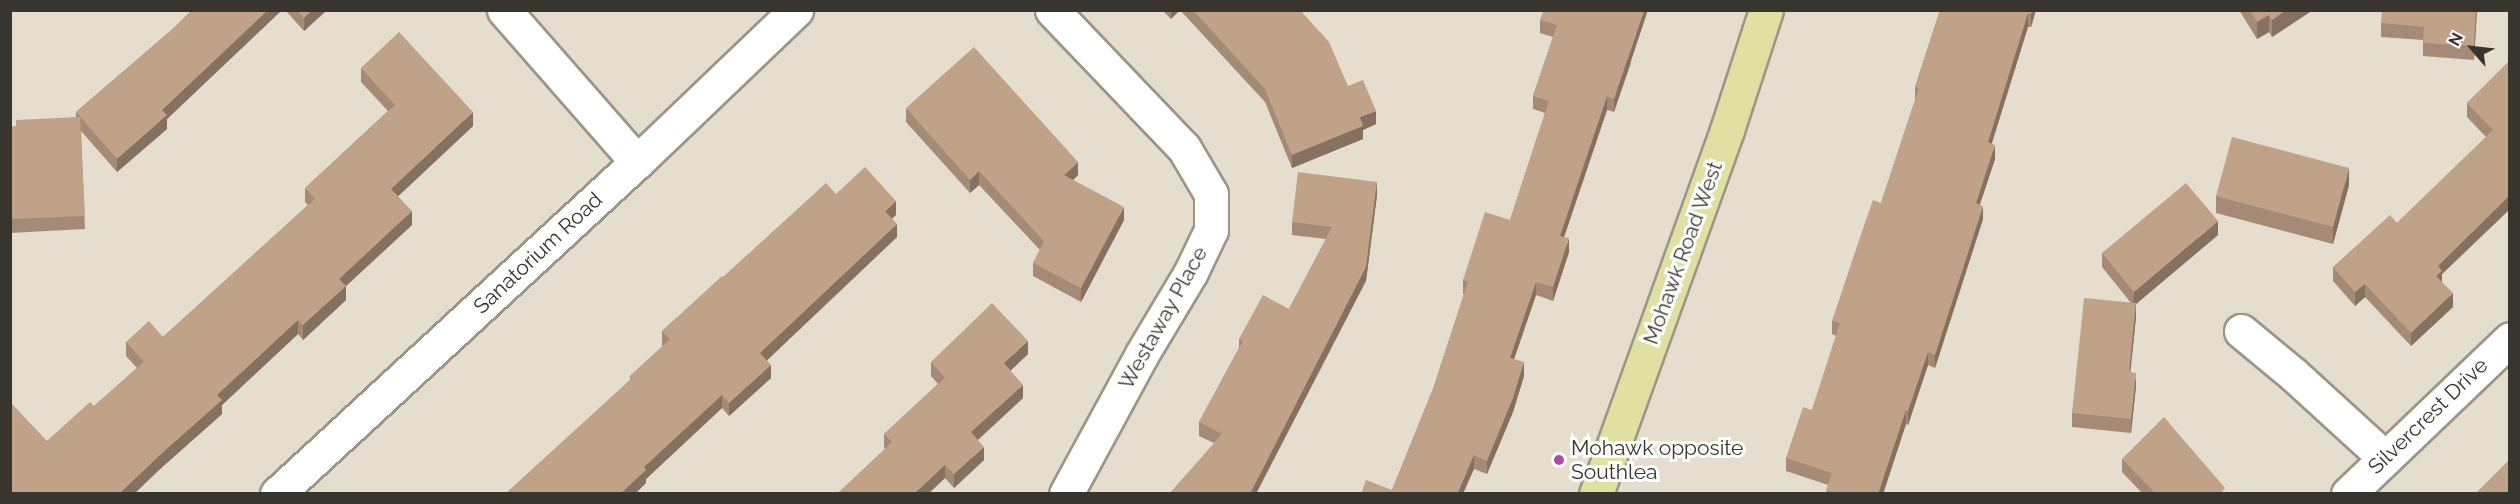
<!DOCTYPE html>
<style>
body{margin:0}
#map{position:relative;width:2520px;height:504px;overflow:hidden;background:#e5ddcd;font-family:Raleway,sans-serif}
div>[style]{position:absolute}
[style*='--x']{left:calc(var(--x)*1px);top:calc(var(--y)*1px);width:calc(var(--w)*1px);rotate:calc(var(--a)*1deg)}
.roads{filter:drop-shadow(2px 0 #9d9586) drop-shadow(-2px 0 #9d9586) drop-shadow(0 2px #9d9586) drop-shadow(0 -2px #9d9586)}
.minor>*{height:33px;margin:-16.5px;padding:0 16.5px;transform-origin:16.5px;border-radius:16.5px;background:#fff}
.major>*{height:33px;margin:-16.5px;padding:0 16.5px;transform-origin:16.5px;border-radius:16.5px;background:#e0e0a1}
.wall>*{inset:0;background:#a58b76}
.shaded-wall>*{inset:0;background:#867160}
.building>*{inset:0;background:#c0a289}
.dots>*{width:16px;height:16px;translate:-50% -50%;box-sizing:border-box;border:3px solid #fff;border-radius:50%}
span{translate:-50% -50%;white-space:nowrap;text-align:center;line-height:1.15;-webkit-text-stroke:6px #fff;paint-order:stroke}
.street-label{font-size:21px;color:#38352e}
.poi-label{font-size:21px;color:#38352e}
.left{translate:0 -50%;text-align:left}
.frame{position:absolute;inset:0;border:12px solid #38352e;pointer-events:none}
.north{position:absolute;left:2442px;top:18px;width:60px;height:60px;-webkit-text-stroke:4px #fff;paint-order:stroke;rotate:298deg;font-size:16px;font-weight:700;line-height:24px;text-align:center;color:#38352e}
.north::after{content:'';display:block;margin:auto;width:21px;height:27px;background:#38352e;clip-path:polygon(50% 0,100% 100%,50% 72%,0 100%)}
</style>
<div id="map">
<div class="roads">
<div class="minor">
<i style="--x:504;--y:10;--w:202;--a:48.8"></i>
<i style="--x:1052;--y:10;--w:191;--a:46.3"></i>
<i style="--x:1184;--y:148;--w:53;--a:59.6"></i>
<i style="--x:1211;--y:194;--w:36;--a:90"></i>
<i style="--x:1211;--y:230;--w:47;--a:115.5"></i>
<i style="--x:1191;--y:272;--w:96;--a:120.9"></i>
<i style="--x:1142;--y:354;--w:159;--a:118.5"></i>
<i style="--x:2241;--y:331;--w:67;--a:39.6"></i>
<i style="--x:2293;--y:374;--w:125;--a:42.4"></i>
<i style="--x:277;--y:494;--w:490;--a:-42.7"></i>
<i style="--x:637;--y:162;--w:220;--a:-43.7"></i>
<i style="--x:2348;--y:494;--w:224;--a:-43.7"></i>
</div>
<div class="major">
<i style="--x:1596;--y:494;--w:387;--a:-70.2"></i>
<i style="--x:1727;--y:130;--w:126;--a:-72"></i>
</div>
</div>
<div class="wall">
<i style="clip-path:polygon(192px 10px,282px 10px,167px 119px,167px 129px,117px 172px,81px 131px,85px 229px,10px 233px,10px 127px,76px 117px,76px 112px,175px 27px)"></i>
<i style="clip-path:polygon(285px 10px,327px 10px,304px 31px)"></i>
<i style="clip-path:polygon(1162px 10px,1180px 10px,1171px 19px)"></i>
<i style="clip-path:polygon(1180px 10px,1300px 10px,1348px 86px,1376px 124px,1363px 130px,1363px 139px,1292px 168px,1265px 102px)"></i>
<i style="clip-path:polygon(1544px 10px,1631px 63px,1614px 112px,1607px 110px,1564px 237px,1569px 252px,1553px 301px,1536px 295px,1514px 359px,1524px 376px,1513px 412px,1487px 474px,1474px 469px,1392px 490px,1433px 389px,1464px 294px,1463px 294px,1463px 280px,1510px 220px,1545px 113px,1533px 109px,1533px 96px,1553px 37px,1540px 33px,1540px 20px)"></i>
<i style="clip-path:polygon(1940px 10px,2036px 10px,2031px 27px,2028px 27px,1991px 144px,1995px 159px,1980px 204px,1983px 219px,1935px 368px,1928px 365px,1908px 425px,1906px 424px,1883px 494px,1826px 494px,1828px 485px,1786px 471px,1786px 458px,1812px 410px,1836px 336px,1832px 334px,1832px 321px,1881px 203px,1915px 100px,1915px 87px)"></i>
<i style="clip-path:polygon(2239px 10px,2313px 10px,2272px 37px,2269px 32px,2257px 39px)"></i>
<i style="clip-path:polygon(2477px 10px,2474px 60px,2423px 56px,2423px 40px,2381px 37px,2381px 23px)"></i>
<i style="clip-path:polygon(2510px 62px,2510px 209px,2442px 274px,2442px 282px,2453px 307px,2411px 346px,2365px 297px,2355px 306px,2333px 281px,2333px 267px,2397px 223px,2486px 137px,2467px 117px,2467px 103px)"></i>
<i style="clip-path:polygon(361px 68px,473px 126px,398px 196px,412px 225px,346px 286px,346px 300px,303px 340px,298px 334px,222px 405px,222px 414px,160px 469px,134px 494px,10px 494px,47px 441px,94px 406px,137px 368px,126px 356px,126px 342px,163px 337px,308px 205px,305px 202px,305px 188px,388px 111px,361px 82px)"></i>
<i style="clip-path:polygon(906px 108px,1078px 175px,1073px 180px,1124px 220px,1081px 302px,1033px 276px,1033px 263px,1040px 250px,979px 185px,970px 193px,906px 122px)"></i>
<i style="clip-path:polygon(2349px 185px,2333px 244px,2216px 213px,2216px 196px)"></i>
<i style="clip-path:polygon(836px 194px,896px 215px,892px 218px,897px 237px,767px 360px,771px 378px,729px 416px,722px 408px,646px 479px,646px 483px,630px 376px,663px 346px,662px 345px,662px 331px,723px 277px)"></i>
<i style="clip-path:polygon(1377px 195px,1366px 281px,1214px 443px,1199px 436px,1199px 422px,1239px 348px,1239px 339px,1289px 309px,1326px 239px,1292px 235px,1292px 222px)"></i>
<i style="clip-path:polygon(2218px 235px,2136px 304px,2136px 317px,2130px 372px,2136px 386px,2131px 433px,2072px 427px,2072px 413px,2131px 303px,2102px 267px,2102px 253px)"></i>
<i style="clip-path:polygon(1028px 354px,1010px 370px,1023px 398px,978px 440px,984px 460px,954px 488px,945px 478px,928px 494px,837px 494px,885px 449px,884px 447px,884px 434px,938px 384px,931px 376px,931px 362px)"></i>
<i style="clip-path:polygon(2122px 459px,2225px 494px,2143px 494px,2122px 472px)"></i>
</div>
<div class="shaded-wall">
<i style="clip-path:polygon(268px 10px,282px 10px,167px 119px,167px 129px,117px 172px,117px 159px,162px 110px)"></i>
<i style="clip-path:polygon(312px 10px,327px 10px,304px 31px,304px 18px)"></i>
<i style="clip-path:polygon(1171px 10px,1180px 10px,1171px 19px)"></i>
<i style="clip-path:polygon(1644px 10px,1648px 10px,1614px 112px,1614px 99px)"></i>
<i style="clip-path:polygon(2032px 10px,2036px 10px,2031px 27px,2031px 14px)"></i>
<i style="clip-path:polygon(2286px 10px,2313px 10px,2272px 37px,2272px 20px)"></i>
<i style="clip-path:polygon(2476px 10px,2477px 10px,2474px 60px,2474px 46px)"></i>
<i style="clip-path:polygon(2028px 13px,2028px 27px,1988px 156px,1988px 142px)"></i>
<i style="clip-path:polygon(2269px 15px,2269px 32px,2257px 39px,2257px 22px)"></i>
<i style="clip-path:polygon(1607px 96px,1607px 110px,1560px 249px,1560px 236px)"></i>
<i style="clip-path:polygon(1376px 111px,1376px 124px,1363px 130px,1363px 139px,1292px 168px,1292px 155px,1360px 117px)"></i>
<i style="clip-path:polygon(473px 112px,473px 126px,391px 203px,391px 189px)"></i>
<i style="clip-path:polygon(1995px 145px,1995px 159px,1976px 216px,1976px 203px)"></i>
<i style="clip-path:polygon(1078px 162px,1078px 175px,1064px 189px,1064px 175px)"></i>
<i style="clip-path:polygon(2349px 168px,2349px 185px,2333px 244px,2333px 227px)"></i>
<i style="clip-path:polygon(979px 171px,979px 185px,970px 193px,970px 180px)"></i>
<i style="clip-path:polygon(1377px 182px,1377px 195px,1366px 281px,1256px 494px,1250px 494px)"></i>
<i style="clip-path:polygon(2510px 195px,2510px 209px,2442px 274px,2442px 284px,2436px 289px,2438px 266px)"></i>
<i style="clip-path:polygon(896px 201px,896px 215px,885px 225px,885px 211px)"></i>
<i style="clip-path:polygon(1983px 206px,1983px 219px,1935px 368px,1935px 355px)"></i>
<i style="clip-path:polygon(1124px 207px,1124px 220px,1081px 302px,1081px 288px)"></i>
<i style="clip-path:polygon(412px 211px,412px 225px,346px 286px,346px 300px,303px 340px,303px 325px,339px 279px)"></i>
<i style="clip-path:polygon(2218px 221px,2218px 235px,2136px 304px,2136px 317px,2129px 386px,2134px 292px)"></i>
<i style="clip-path:polygon(897px 224px,897px 237px,760px 367px,760px 353px)"></i>
<i style="clip-path:polygon(1569px 238px,1569px 252px,1553px 301px,1553px 287px)"></i>
<i style="clip-path:polygon(1536px 282px,1536px 295px,1510px 371px,1510px 358px)"></i>
<i style="clip-path:polygon(2365px 284px,2365px 297px,2355px 306px,2355px 292px)"></i>
<i style="clip-path:polygon(2453px 293px,2453px 307px,2411px 346px,2411px 333px)"></i>
<i style="clip-path:polygon(298px 320px,298px 334px,222px 405px,222px 414px,160px 469px,134px 494px,119px 494px,217px 395px)"></i>
<i style="clip-path:polygon(1028px 341px,1028px 354px,1004px 377px,1004px 363px)"></i>
<i style="clip-path:polygon(1928px 352px,1928px 365px,1908px 425px,1908px 411px)"></i>
<i style="clip-path:polygon(1524px 362px,1524px 376px,1513px 412px,1487px 474px,1487px 461px)"></i>
<i style="clip-path:polygon(771px 365px,771px 378px,729px 416px,729px 403px)"></i>
<i style="clip-path:polygon(2136px 373px,2136px 386px,2131px 433px,2131px 419px)"></i>
<i style="clip-path:polygon(1023px 385px,1023px 398px,971px 446px,971px 432px)"></i>
<i style="clip-path:polygon(722px 395px,722px 408px,646px 479px,646px 483px,635px 494px,620px 494px,644px 467px)"></i>
<i style="clip-path:polygon(1906px 410px,1906px 424px,1883px 494px,1878px 494px)"></i>
<i style="clip-path:polygon(984px 447px,984px 460px,954px 488px,954px 474px)"></i>
<i style="clip-path:polygon(1474px 455px,1474px 469px,1463px 494px,1457px 494px)"></i>
<i style="clip-path:polygon(945px 465px,945px 478px,928px 494px,914px 494px)"></i>
</div>
<div class="building">
<i style="clip-path:polygon(192px 10px,268px 10px,162px 110px,167px 115px,117px 159px,76px 112px,175px 27px)"></i>
<i style="clip-path:polygon(297px 10px,312px 10px,304px 18px)"></i>
<i style="clip-path:polygon(1193px 10px,1300px 10px,1329px 42px,1348px 86px,1363px 80px,1376px 111px,1360px 117px,1363px 126px,1292px 155px,1265px 89px)"></i>
<i style="clip-path:polygon(1544px 10px,1644px 10px,1614px 99px,1607px 96px,1560px 236px,1569px 238px,1553px 287px,1536px 282px,1510px 358px,1524px 362px,1513px 398px,1487px 461px,1474px 455px,1457px 494px,1361px 494px,1366px 480px,1392px 490px,1433px 389px,1468px 282px,1463px 280px,1485px 212px,1510px 220px,1549px 101px,1533px 96px,1557px 25px,1540px 20px)"></i>
<i style="clip-path:polygon(1940px 10px,2032px 10px,2031px 14px,2028px 13px,1988px 142px,1995px 145px,1976px 203px,1983px 206px,1935px 355px,1928px 352px,1908px 411px,1906px 410px,1878px 494px,1838px 494px,1826px 490px,1832px 473px,1786px 458px,1803px 407px,1812px 410px,1840px 323px,1832px 321px,1855px 252px,1873px 200px,1881px 203px,1919px 88px,1915px 87px)"></i>
<i style="clip-path:polygon(2250px 10px,2286px 10px,2272px 20px,2269px 15px,2257px 22px)"></i>
<i style="clip-path:polygon(2382px 10px,2476px 10px,2474px 46px,2423px 43px,2424px 27px,2381px 23px)"></i>
<i style="clip-path:polygon(399px 32px,473px 112px,391px 189px,412px 211px,339px 279px,346px 286px,303px 325px,298px 320px,217px 395px,222px 400px,160px 455px,119px 494px,10px 494px,10px 402px,47px 441px,90px 402px,94px 406px,144px 362px,126px 342px,149px 321px,163px 337px,315px 199px,305px 188px,395px 105px,361px 68px)"></i>
<i style="clip-path:polygon(974px 47px,1078px 162px,1064px 175px,1124px 207px,1081px 288px,1033px 263px,1044px 241px,979px 171px,970px 180px,906px 108px)"></i>
<i style="clip-path:polygon(2509px 61px,2510px 62px,2510px 195px,2438px 266px,2442px 271px,2436px 276px,2453px 293px,2411px 333px,2365px 284px,2355px 292px,2333px 267px,2390px 215px,2397px 223px,2493px 130px,2467px 103px)"></i>
<i style="clip-path:polygon(80px 117px,85px 216px,10px 219px,10px 127px,16px 127px,16px 120px)"></i>
<i style="clip-path:polygon(2232px 137px,2349px 168px,2333px 227px,2216px 196px)"></i>
<i style="clip-path:polygon(865px 167px,896px 201px,885px 211px,897px 224px,760px 353px,771px 365px,729px 403px,722px 395px,644px 467px,646px 470px,620px 494px,505px 494px,632px 378px,630px 376px,670px 339px,662px 331px,722px 276px,723px 277px,826px 183px,836px 194px)"></i>
<i style="clip-path:polygon(1298px 172px,1377px 182px,1366px 267px,1250px 494px,1169px 494px,1222px 434px,1199px 422px,1243px 341px,1239px 339px,1263px 295px,1289px 309px,1332px 227px,1292px 222px)"></i>
<i style="clip-path:polygon(2186px 183px,2218px 221px,2134px 292px,2102px 253px)"></i>
<i style="clip-path:polygon(2084px 298px,2136px 303px,2129px 372px,2136px 373px,2131px 419px,2072px 413px)"></i>
<i style="clip-path:polygon(992px 303px,1028px 341px,1004px 363px,1023px 385px,971px 432px,984px 447px,954px 474px,945px 465px,914px 494px,837px 494px,892px 442px,884px 434px,945px 378px,931px 362px)"></i>
<i style="clip-path:polygon(2164px 417px,2225px 488px,2220px 494px,2156px 494px,2122px 459px)"></i>
<i style="clip-path:polygon(2510px 459px,2510px 494px,2475px 494px)"></i>
</div>
<div class="dots">
<i style="left:1559px;top:460px;background:#b049ad"></i>
</div>
<div class="street-label">
<span style="left:538px;top:253px;rotate:-43deg">Sanatorium Road</span>
<span style="left:1683px;top:253px;rotate:-70deg">Mohawk Road West</span>
<span style="left:1163px;top:318px;rotate:-61deg">Westaway Place</span>
<span style="left:2428px;top:416px;rotate:-44deg">Silvercrest Drive</span>
</div>
<div class="poi-label">
<span class="left" style="left:1571px;top:460px">Mohawk opposite<br>Southlea</span>
</div>
<div class="frame"></div>
<div class="north">N</div>
</div>
